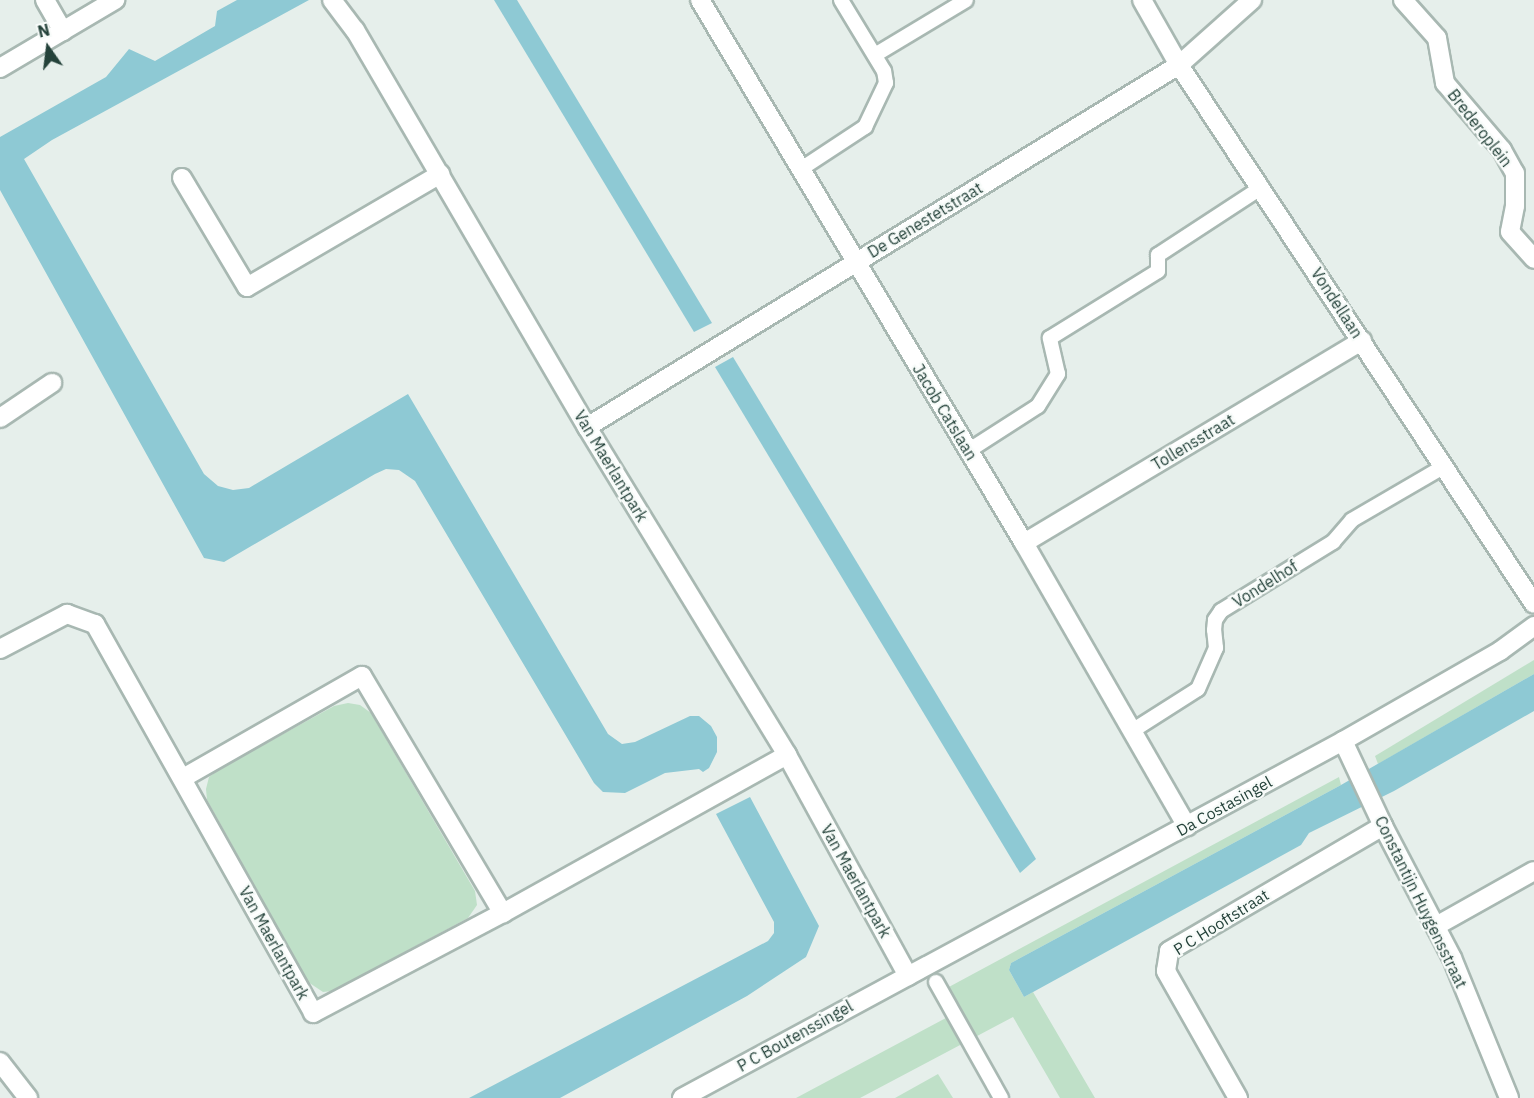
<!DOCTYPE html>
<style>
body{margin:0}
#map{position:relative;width:1534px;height:1098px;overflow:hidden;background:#e6efeb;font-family:"IBM Plex Sans",sans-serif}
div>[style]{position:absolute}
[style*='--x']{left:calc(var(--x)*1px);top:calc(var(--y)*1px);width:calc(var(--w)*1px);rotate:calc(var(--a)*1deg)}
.green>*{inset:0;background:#bfe0c8}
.water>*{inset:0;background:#8ec9d4}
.roads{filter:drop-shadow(2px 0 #a8b8b2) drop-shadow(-2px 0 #a8b8b2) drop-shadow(0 2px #a8b8b2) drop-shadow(0 -2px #a8b8b2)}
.service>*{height:14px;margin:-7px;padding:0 7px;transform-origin:7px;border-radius:7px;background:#fff}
.minor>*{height:18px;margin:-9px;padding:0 9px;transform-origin:9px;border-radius:9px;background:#fff}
.tertiary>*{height:18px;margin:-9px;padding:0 9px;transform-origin:9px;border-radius:9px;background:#fff}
span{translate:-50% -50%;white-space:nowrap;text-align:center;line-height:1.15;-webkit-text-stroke:4.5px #f7fbf9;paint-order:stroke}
.street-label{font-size:16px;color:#24423a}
.north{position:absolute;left:18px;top:18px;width:60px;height:60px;-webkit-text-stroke:4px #f7fbf9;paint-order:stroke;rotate:346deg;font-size:16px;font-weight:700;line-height:24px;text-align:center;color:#24423a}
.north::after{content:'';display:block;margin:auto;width:21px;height:27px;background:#24423a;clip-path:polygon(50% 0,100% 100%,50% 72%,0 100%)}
</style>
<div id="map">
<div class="green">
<i style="clip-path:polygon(1534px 660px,1534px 674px,1378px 764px,1375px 756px)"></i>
<i style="clip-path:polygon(348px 703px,360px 705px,371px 713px,475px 891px,477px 905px,468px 918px,332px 991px,323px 992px,308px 982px,207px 800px,206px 789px,209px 777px,221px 768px,334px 706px)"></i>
<i style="clip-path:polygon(1339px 777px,1341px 785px,1011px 963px,1009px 970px,1024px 997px,1033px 992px,1095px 1098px,1060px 1098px,1013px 1017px,860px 1098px,796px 1098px,959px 1011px,947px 988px)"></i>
<i style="clip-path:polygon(938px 1074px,953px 1098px,895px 1098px)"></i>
</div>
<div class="water">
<i style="clip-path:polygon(237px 0,309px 0,52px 140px,24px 159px,204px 474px,218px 486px,233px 490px,249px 488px,408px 394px,608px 734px,622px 744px,635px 742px,690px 716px,699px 716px,711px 726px,717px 737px,717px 752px,709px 768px,703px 772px,699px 769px,665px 773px,625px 793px,603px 792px,594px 783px,415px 481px,399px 470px,386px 469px,375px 474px,224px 562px,204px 558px,0 190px,0 137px,106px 77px,129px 49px,155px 61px,215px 26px,217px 11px)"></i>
<i style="clip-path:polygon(494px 0,517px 0,712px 323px,694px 332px)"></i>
<i style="clip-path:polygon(733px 357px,1036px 859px,1020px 873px,715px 367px)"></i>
<i style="clip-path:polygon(1534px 674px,1534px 711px,1394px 791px,1309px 833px,1301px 845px,1024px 997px,1009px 970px,1011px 963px,1341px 785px)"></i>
<i style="clip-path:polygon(750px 797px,819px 926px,806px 957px,747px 996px,560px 1098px,469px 1098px,768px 941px,774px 933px,774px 922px,716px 814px)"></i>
</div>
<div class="roads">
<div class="service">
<i style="--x:875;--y:55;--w:106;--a:-31.1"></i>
<i style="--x:801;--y:169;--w:77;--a:-33.3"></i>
<i style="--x:865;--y:127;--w:49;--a:-64.5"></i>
<i style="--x:886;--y:83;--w:12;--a:-99"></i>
<i style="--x:884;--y:71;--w:83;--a:-121.2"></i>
<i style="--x:968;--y:451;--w:83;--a:-32.7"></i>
<i style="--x:1038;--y:406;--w:38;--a:-58"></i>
<i style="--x:1058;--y:374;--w:37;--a:-103"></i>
<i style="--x:1050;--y:338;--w:127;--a:-31.8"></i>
<i style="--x:1158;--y:271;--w:16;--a:-90"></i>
<i style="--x:1158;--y:255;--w:124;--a:-33.2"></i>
<i style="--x:1132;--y:731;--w:78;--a:-32.5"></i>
<i style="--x:1198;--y:689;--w:45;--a:-66.3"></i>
<i style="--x:1216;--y:648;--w:18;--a:-96"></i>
<i style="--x:1214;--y:630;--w:10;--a:-84"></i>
<i style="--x:1215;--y:620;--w:11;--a:-56"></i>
<i style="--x:1221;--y:611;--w:132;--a:-31.6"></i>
<i style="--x:1333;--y:542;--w:29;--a:-49"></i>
<i style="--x:1352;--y:520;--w:105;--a:-30.2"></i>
<i style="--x:936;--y:982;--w:133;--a:60.7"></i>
</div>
<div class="minor">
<i style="--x:45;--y:0;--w:36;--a:60"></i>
<i style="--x:332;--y:0;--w:38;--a:53"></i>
<i style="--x:355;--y:30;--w:460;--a:59.7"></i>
<i style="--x:587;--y:427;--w:384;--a:58.6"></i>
<i style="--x:787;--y:755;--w:252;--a:61.3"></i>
<i style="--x:700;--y:0;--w:632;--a:59.18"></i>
<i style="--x:1024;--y:543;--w:327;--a:60.1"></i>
<i style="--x:1142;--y:0;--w:75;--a:60.4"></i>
<i style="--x:1179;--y:65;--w:645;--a:56.63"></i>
<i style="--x:1403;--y:0;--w:51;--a:48.2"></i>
<i style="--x:1437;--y:38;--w:46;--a:79.9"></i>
<i style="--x:1445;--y:83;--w:88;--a:49.6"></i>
<i style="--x:1502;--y:150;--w:26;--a:61"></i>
<i style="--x:1515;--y:173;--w:33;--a:90"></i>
<i style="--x:1515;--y:206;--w:26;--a:101"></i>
<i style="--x:1510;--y:232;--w:36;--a:48"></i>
<i style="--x:0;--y:68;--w:134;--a:-30.6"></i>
<i style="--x:182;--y:178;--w:127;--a:59.2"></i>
<i style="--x:247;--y:287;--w:224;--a:-30.3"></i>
<i style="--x:0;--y:418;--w:63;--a:-33.9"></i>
<i style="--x:587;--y:427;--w:694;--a:-31.45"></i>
<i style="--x:1179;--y:65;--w:98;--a:-41.7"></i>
<i style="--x:1024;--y:543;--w:394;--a:-30.9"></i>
<i style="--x:0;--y:649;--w:76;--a:-27.6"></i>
<i style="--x:67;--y:614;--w:30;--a:20"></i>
<i style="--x:95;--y:624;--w:446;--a:60.7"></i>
<i style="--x:313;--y:1013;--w:215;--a:-27.8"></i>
<i style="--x:503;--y:913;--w:325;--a:-29.1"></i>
<i style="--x:1343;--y:741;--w:94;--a:64.8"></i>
<i style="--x:1383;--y:826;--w:149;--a:62.4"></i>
<i style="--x:1452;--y:958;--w:151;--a:67.8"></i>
<i style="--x:183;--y:778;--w:206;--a:-29.7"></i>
<i style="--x:362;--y:676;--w:276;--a:59.3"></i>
<i style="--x:1436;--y:926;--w:112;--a:-29.3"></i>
<i style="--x:0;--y:1062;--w:46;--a:52.1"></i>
<i style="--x:1238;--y:1098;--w:146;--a:-119.6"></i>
<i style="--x:1166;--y:971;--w:20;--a:-81"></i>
<i style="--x:1169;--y:951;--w:248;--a:-30.3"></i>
</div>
<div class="tertiary">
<i style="--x:682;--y:1098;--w:751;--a:-28.37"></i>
<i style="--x:1343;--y:741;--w:181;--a:-29.8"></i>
<i style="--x:1500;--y:651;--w:42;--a:-36.3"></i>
</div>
</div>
<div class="street-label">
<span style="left:1480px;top:128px;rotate:52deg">Brederoplein</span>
<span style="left:925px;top:220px;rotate:-31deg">De Genestetstraat</span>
<span style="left:1337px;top:303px;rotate:57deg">Vondellaan</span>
<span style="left:945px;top:412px;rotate:59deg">Jacob Catslaan</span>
<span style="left:1193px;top:442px;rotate:-31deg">Tollensstraat</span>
<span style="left:611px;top:466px;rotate:59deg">Van Maerlantpark</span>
<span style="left:1265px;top:584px;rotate:-32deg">Vondelhof</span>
<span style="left:1224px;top:806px;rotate:-29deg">Da Costasingel</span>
<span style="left:856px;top:881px;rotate:61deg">Van Maerlantpark</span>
<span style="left:1421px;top:902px;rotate:64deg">Constantijn Huygensstraat</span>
<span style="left:1221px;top:922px;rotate:-32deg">P C Hooftstraat</span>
<span style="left:274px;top:943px;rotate:61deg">Van Maerlantpark</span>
<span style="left:795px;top:1036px;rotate:-29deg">P C Boutenssingel</span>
</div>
<div class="north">N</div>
</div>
